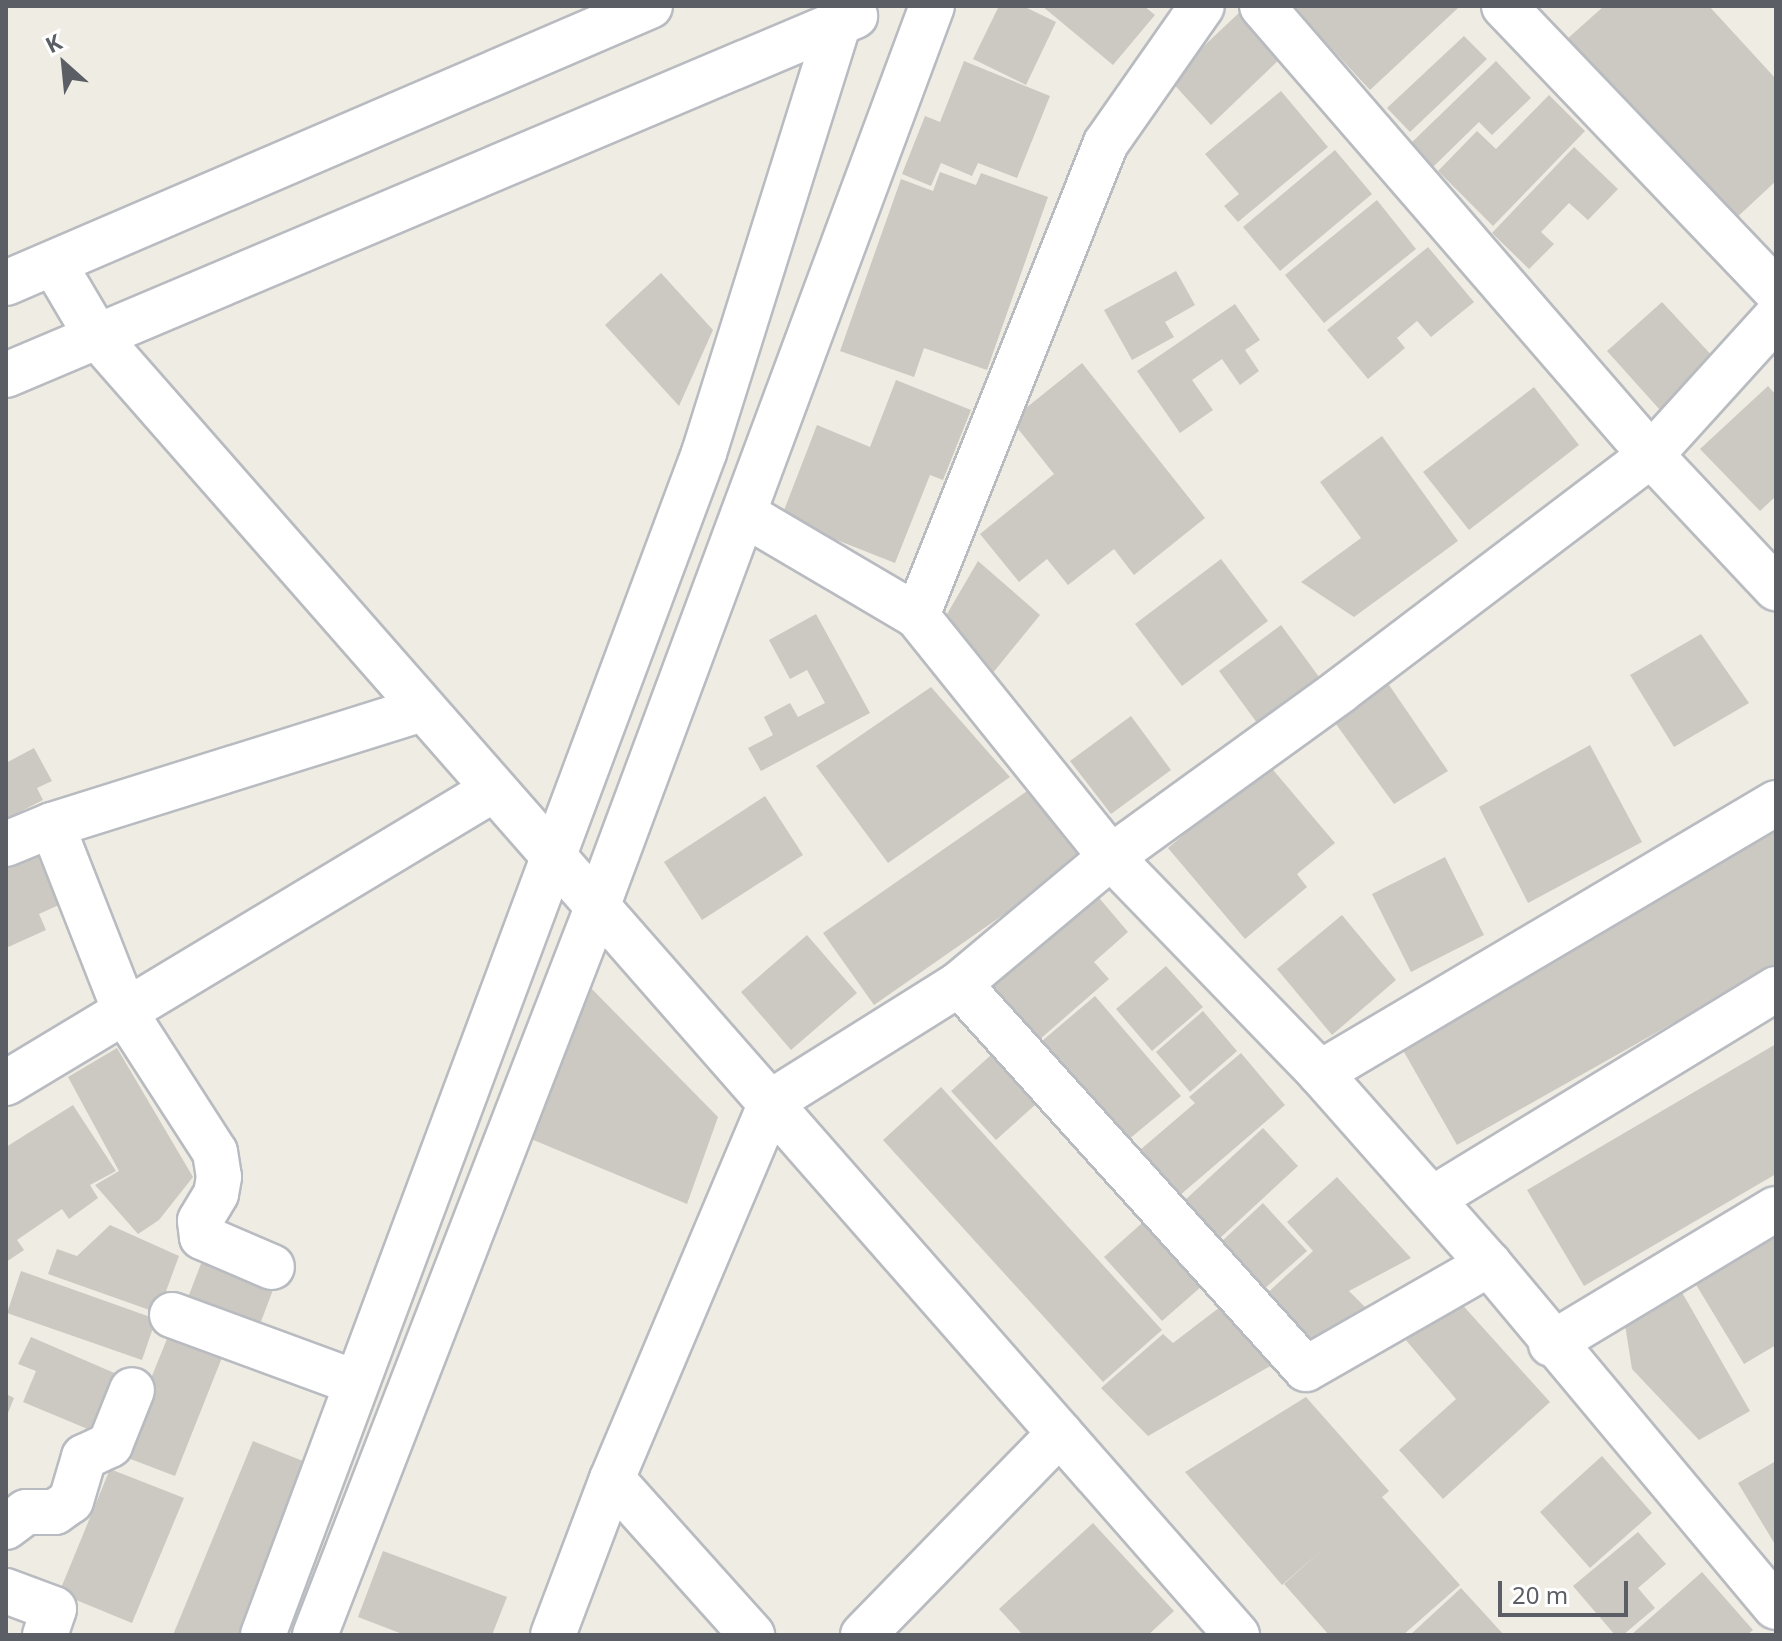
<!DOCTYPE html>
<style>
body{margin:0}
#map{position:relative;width:1782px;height:1641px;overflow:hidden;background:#efece3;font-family:"Noto Sans",sans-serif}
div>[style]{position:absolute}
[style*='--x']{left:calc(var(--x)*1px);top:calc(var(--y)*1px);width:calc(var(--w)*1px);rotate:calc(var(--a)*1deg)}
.building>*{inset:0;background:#ccc9c2}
.roads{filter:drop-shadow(2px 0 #b8bbc0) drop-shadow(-2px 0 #b8bbc0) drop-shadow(0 2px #b8bbc0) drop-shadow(0 -2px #b8bbc0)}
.minor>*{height:44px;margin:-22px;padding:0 22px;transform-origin:22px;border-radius:22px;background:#fff}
span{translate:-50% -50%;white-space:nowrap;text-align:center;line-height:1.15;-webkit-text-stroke:6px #fff;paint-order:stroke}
.frame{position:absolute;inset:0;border:8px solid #5b5f65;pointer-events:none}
.north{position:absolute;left:24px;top:24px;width:80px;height:80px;-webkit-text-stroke:6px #fff;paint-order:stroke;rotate:333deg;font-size:22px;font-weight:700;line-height:32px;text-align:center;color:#5b5f65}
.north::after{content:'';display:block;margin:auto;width:28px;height:36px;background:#5b5f65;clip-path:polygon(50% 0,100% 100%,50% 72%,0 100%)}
.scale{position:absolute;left:1498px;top:1581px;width:130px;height:36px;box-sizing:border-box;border:4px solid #5b5f65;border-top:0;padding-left:10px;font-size:24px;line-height:28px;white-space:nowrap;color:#5b5f65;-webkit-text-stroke:6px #fff;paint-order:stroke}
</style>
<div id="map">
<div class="building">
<i style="clip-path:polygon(999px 6px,1023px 6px,1056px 22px,1026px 85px,973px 59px)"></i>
<i style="clip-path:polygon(1042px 6px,1144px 6px,1155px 15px,1113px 65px)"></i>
<i style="clip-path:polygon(1292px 6px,1456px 6px,1458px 8px,1370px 90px)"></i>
<i style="clip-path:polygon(1604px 6px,1709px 6px,1776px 79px,1776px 181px,1733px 221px,1566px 40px)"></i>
<i style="clip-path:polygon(1243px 9px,1285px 54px,1211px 125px,1169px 79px)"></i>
<i style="clip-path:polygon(1464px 36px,1487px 59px,1410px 132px,1387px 108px)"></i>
<i style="clip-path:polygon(964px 61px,1050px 96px,1017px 178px,978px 163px,972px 176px,941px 163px,931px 186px,902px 174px,925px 116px,940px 122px)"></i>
<i style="clip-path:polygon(1496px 61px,1531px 98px,1492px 135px,1479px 122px,1432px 168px,1410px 144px)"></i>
<i style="clip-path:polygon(1281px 91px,1328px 147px,1238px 222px,1224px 206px,1239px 194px,1205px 154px)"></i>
<i style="clip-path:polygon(1549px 95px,1585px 131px,1493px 226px,1438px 171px,1477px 131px,1496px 149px)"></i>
<i style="clip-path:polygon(1574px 147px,1618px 189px,1588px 220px,1569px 203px,1541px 232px,1554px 244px,1529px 269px,1492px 233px)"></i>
<i style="clip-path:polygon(1335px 150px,1372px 194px,1280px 271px,1243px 227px)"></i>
<i style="clip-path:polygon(940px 172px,976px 185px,981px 173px,1048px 197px,987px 370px,924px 348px,914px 377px,840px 351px,901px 179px,933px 191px)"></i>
<i style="clip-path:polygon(1377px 200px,1416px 249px,1324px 323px,1285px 275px)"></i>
<i style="clip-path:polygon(1428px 247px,1474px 302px,1431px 337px,1417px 321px,1397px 338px,1405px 348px,1368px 379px,1327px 330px)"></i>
<i style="clip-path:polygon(1176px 271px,1195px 305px,1165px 322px,1174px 337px,1132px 360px,1104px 310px)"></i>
<i style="clip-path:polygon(661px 273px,713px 330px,679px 406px,605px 325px)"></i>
<i style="clip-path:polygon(1662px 302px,1716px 360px,1660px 410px,1607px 351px)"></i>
<i style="clip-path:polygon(1235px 304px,1260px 340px,1245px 350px,1259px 371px,1240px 385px,1222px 359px,1192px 380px,1213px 410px,1180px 433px,1137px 371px)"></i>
<i style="clip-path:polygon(1082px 363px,1205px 518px,1134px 575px,1114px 549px,1068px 585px,1047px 559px,1019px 582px,980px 534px,1054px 474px,1011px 420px)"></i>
<i style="clip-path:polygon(896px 380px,971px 410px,943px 480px,930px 475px,895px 563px,781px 518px,817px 425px,870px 447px)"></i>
<i style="clip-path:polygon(1768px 386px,1776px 395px,1776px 496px,1760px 511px,1700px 449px)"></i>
<i style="clip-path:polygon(1534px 387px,1579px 445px,1469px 530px,1423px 472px)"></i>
<i style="clip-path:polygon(1382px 436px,1458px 541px,1354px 617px,1301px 582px,1361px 538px,1320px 482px)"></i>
<i style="clip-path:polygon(1221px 559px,1268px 621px,1182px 686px,1135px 624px)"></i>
<i style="clip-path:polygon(978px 561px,1040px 615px,992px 674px,940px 626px)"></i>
<i style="clip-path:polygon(816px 614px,870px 713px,761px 771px,748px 748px,773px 735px,764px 717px,790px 703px,798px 717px,825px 703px,807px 670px,790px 679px,769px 640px)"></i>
<i style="clip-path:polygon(1281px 625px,1322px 681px,1260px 727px,1219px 671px)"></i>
<i style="clip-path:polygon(1701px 634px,1749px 703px,1674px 747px,1630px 675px)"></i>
<i style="clip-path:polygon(1387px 682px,1448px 771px,1394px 804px,1333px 720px)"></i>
<i style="clip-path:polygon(931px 687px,1010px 777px,888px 863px,816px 766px)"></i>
<i style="clip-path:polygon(1131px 716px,1171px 770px,1111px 814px,1070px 761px)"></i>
<i style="clip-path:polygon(1590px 745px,1642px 842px,1528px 903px,1479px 807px)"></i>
<i style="clip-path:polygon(34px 748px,52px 781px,37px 788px,43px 800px,6px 819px,6px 763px)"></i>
<i style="clip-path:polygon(1268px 764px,1335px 843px,1297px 874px,1307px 887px,1245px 939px,1168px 848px)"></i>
<i style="clip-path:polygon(1043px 780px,1093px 852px,874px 1005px,823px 933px)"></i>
<i style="clip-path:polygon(765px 796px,803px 855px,702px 920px,664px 862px)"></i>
<i style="clip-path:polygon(1776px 824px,1776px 965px,1457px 1145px,1396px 1038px)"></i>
<i style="clip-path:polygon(37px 854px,59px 905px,39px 914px,46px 930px,6px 948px,6px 868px)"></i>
<i style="clip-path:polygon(1445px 857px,1484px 935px,1411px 972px,1372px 894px)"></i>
<i style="clip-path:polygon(1089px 886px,1128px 932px,1094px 962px,1109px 979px,1039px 1040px,984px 976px)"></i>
<i style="clip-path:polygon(1342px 915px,1396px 980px,1332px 1035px,1277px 969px)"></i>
<i style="clip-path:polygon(807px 935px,857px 993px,791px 1050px,741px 992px)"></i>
<i style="clip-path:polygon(1166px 966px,1203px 1007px,1152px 1051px,1116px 1009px)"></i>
<i style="clip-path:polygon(584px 981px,718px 1117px,687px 1204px,531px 1139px)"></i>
<i style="clip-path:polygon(1095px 996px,1181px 1096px,1128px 1140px,1042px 1041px)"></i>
<i style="clip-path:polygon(1203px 1011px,1237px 1051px,1190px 1092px,1156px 1052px)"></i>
<i style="clip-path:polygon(1776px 1044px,1776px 1174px,1584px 1286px,1527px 1190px)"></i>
<i style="clip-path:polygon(1001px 1046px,1045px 1096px,996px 1140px,951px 1091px)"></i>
<i style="clip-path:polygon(117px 1048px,193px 1177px,159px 1220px,138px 1234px,95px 1185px,119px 1171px,68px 1077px)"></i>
<i style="clip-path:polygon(1241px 1053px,1285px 1105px,1179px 1196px,1140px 1150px,1195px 1103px,1189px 1097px)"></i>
<i style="clip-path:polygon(941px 1087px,1162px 1330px,1103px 1382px,883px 1140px)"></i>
<i style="clip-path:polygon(73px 1105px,116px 1171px,90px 1185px,98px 1198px,69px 1219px,62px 1209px,17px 1240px,24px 1250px,6px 1262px,6px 1147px)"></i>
<i style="clip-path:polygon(1263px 1128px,1298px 1166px,1219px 1239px,1184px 1201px)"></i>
<i style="clip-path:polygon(1337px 1177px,1411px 1258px,1349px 1291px,1367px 1309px,1309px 1348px,1263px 1297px,1313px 1251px,1287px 1222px)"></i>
<i style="clip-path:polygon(1263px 1203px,1307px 1251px,1264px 1289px,1221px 1242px)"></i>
<i style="clip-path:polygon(1151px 1215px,1210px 1279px,1162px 1321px,1104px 1257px)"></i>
<i style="clip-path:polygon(1776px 1220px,1776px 1345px,1744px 1364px,1689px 1273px)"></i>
<i style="clip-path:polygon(110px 1225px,179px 1256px,158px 1313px,48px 1274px,57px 1249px,77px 1256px)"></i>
<i style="clip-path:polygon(204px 1256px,276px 1282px,254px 1340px,182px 1313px)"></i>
<i style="clip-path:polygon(21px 1271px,156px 1319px,142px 1360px,7px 1313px)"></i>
<i style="clip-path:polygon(1676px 1282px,1750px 1411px,1699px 1440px,1632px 1369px,1623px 1312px)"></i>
<i style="clip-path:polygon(1458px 1300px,1550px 1402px,1443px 1499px,1399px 1450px,1456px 1399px,1399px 1332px)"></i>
<i style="clip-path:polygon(1224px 1304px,1279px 1361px,1148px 1436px,1101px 1388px,1163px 1334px,1173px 1343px)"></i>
<i style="clip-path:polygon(173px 1324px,227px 1345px,175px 1476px,120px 1455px)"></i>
<i style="clip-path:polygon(31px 1337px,126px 1378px,102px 1435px,23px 1402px,36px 1371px,18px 1364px)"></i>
<i style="clip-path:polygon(6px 1394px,14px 1398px,6px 1418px)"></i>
<i style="clip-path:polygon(1306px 1397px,1389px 1491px,1382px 1497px,1460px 1585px,1403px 1635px,1329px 1635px,1284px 1584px,1323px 1549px,1282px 1585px,1185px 1472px)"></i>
<i style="clip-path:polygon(253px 1441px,313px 1465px,244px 1635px,173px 1635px)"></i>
<i style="clip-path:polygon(1602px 1456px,1652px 1513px,1590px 1568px,1540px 1512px)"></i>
<i style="clip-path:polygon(1776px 1461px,1776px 1546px,1738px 1483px)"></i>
<i style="clip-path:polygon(110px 1469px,184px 1498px,132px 1623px,59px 1593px)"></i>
<i style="clip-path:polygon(1093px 1523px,1174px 1611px,1148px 1635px,1023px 1635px,999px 1609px)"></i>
<i style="clip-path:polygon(1638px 1532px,1666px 1564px,1638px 1588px,1655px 1608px,1623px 1635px,1615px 1635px,1573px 1586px)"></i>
<i style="clip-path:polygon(383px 1551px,507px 1597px,492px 1635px,405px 1635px,358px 1617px)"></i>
<i style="clip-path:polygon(1702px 1572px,1753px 1630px,1747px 1635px,1631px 1635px)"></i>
<i style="clip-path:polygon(1461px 1588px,1504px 1635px,1410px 1635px)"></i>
</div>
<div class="roads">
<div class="minor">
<i style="--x:1262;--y:6;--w:594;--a:49.1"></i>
<i style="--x:1651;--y:455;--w:183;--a:46.8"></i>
<i style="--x:1504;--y:6;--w:394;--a:46.3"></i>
<i style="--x:54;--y:264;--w:82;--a:59.4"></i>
<i style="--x:96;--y:335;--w:1730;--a:48.73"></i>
<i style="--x:6;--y:283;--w:701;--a:-23.27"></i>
<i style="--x:6;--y:375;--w:922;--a:-22.92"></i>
<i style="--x:744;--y:514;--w:201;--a:30.5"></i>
<i style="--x:917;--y:616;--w:309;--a:51.2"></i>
<i style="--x:1111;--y:857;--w:301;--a:45.9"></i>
<i style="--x:1320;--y:1073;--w:255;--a:48.5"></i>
<i style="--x:1489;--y:1264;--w:447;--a:50.1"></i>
<i style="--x:917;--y:616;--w:509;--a:-68.22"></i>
<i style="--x:1106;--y:143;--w:167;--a:-55"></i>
<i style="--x:52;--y:825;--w:203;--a:68.6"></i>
<i style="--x:126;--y:1014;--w:164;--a:57.2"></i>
<i style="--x:215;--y:1152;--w:25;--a:81"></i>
<i style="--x:219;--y:1177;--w:17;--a:100"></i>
<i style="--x:216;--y:1194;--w:31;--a:121"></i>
<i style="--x:200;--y:1221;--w:16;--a:83"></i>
<i style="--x:202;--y:1237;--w:76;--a:23.2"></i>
<i style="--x:6;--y:844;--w:50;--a:-22.4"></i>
<i style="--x:52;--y:825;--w:388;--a:-17.4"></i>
<i style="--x:959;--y:984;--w:518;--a:47.97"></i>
<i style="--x:1306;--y:1369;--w:211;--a:-29.8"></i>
<i style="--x:1320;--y:1073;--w:530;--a:-30.63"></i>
<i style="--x:6;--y:1083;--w:566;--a:-31.05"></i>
<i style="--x:1432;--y:1199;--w:403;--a:-31.4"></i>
<i style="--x:172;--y:1315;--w:194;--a:20.2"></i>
<i style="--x:1551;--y:1344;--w:262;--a:-31"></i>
<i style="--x:612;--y:1479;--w:210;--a:48.1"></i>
<i style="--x:6;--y:1527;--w:25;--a:-37"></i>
<i style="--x:26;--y:1512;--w:29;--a:0"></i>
<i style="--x:55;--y:1512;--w:19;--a:-35"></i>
<i style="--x:71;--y:1501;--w:46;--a:-73.5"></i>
<i style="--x:84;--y:1457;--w:29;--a:-25"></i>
<i style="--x:110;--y:1445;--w:59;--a:-68.2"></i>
<i style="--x:6;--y:1591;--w:51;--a:20.6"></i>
<i style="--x:54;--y:1609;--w:28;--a:109"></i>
<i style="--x:263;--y:1635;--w:1262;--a:-69.54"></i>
<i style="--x:704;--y:453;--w:468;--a:-72.6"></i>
<i style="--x:315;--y:1635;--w:778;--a:-68.81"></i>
<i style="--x:596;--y:910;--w:964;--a:-69.61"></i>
<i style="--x:553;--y:1635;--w:167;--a:-69.3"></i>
<i style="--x:612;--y:1479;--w:409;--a:-67.1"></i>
<i style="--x:771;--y:1102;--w:222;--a:-32.1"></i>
<i style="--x:959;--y:984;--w:198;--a:-39.9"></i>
<i style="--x:1111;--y:857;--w:283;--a:-35.9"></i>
<i style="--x:1340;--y:691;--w:390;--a:-37.2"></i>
<i style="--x:1651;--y:455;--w:186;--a:-47.8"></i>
<i style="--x:863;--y:1635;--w:282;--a:-45.7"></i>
</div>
</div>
<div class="frame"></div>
<div class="north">K</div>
<div class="scale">20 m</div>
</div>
